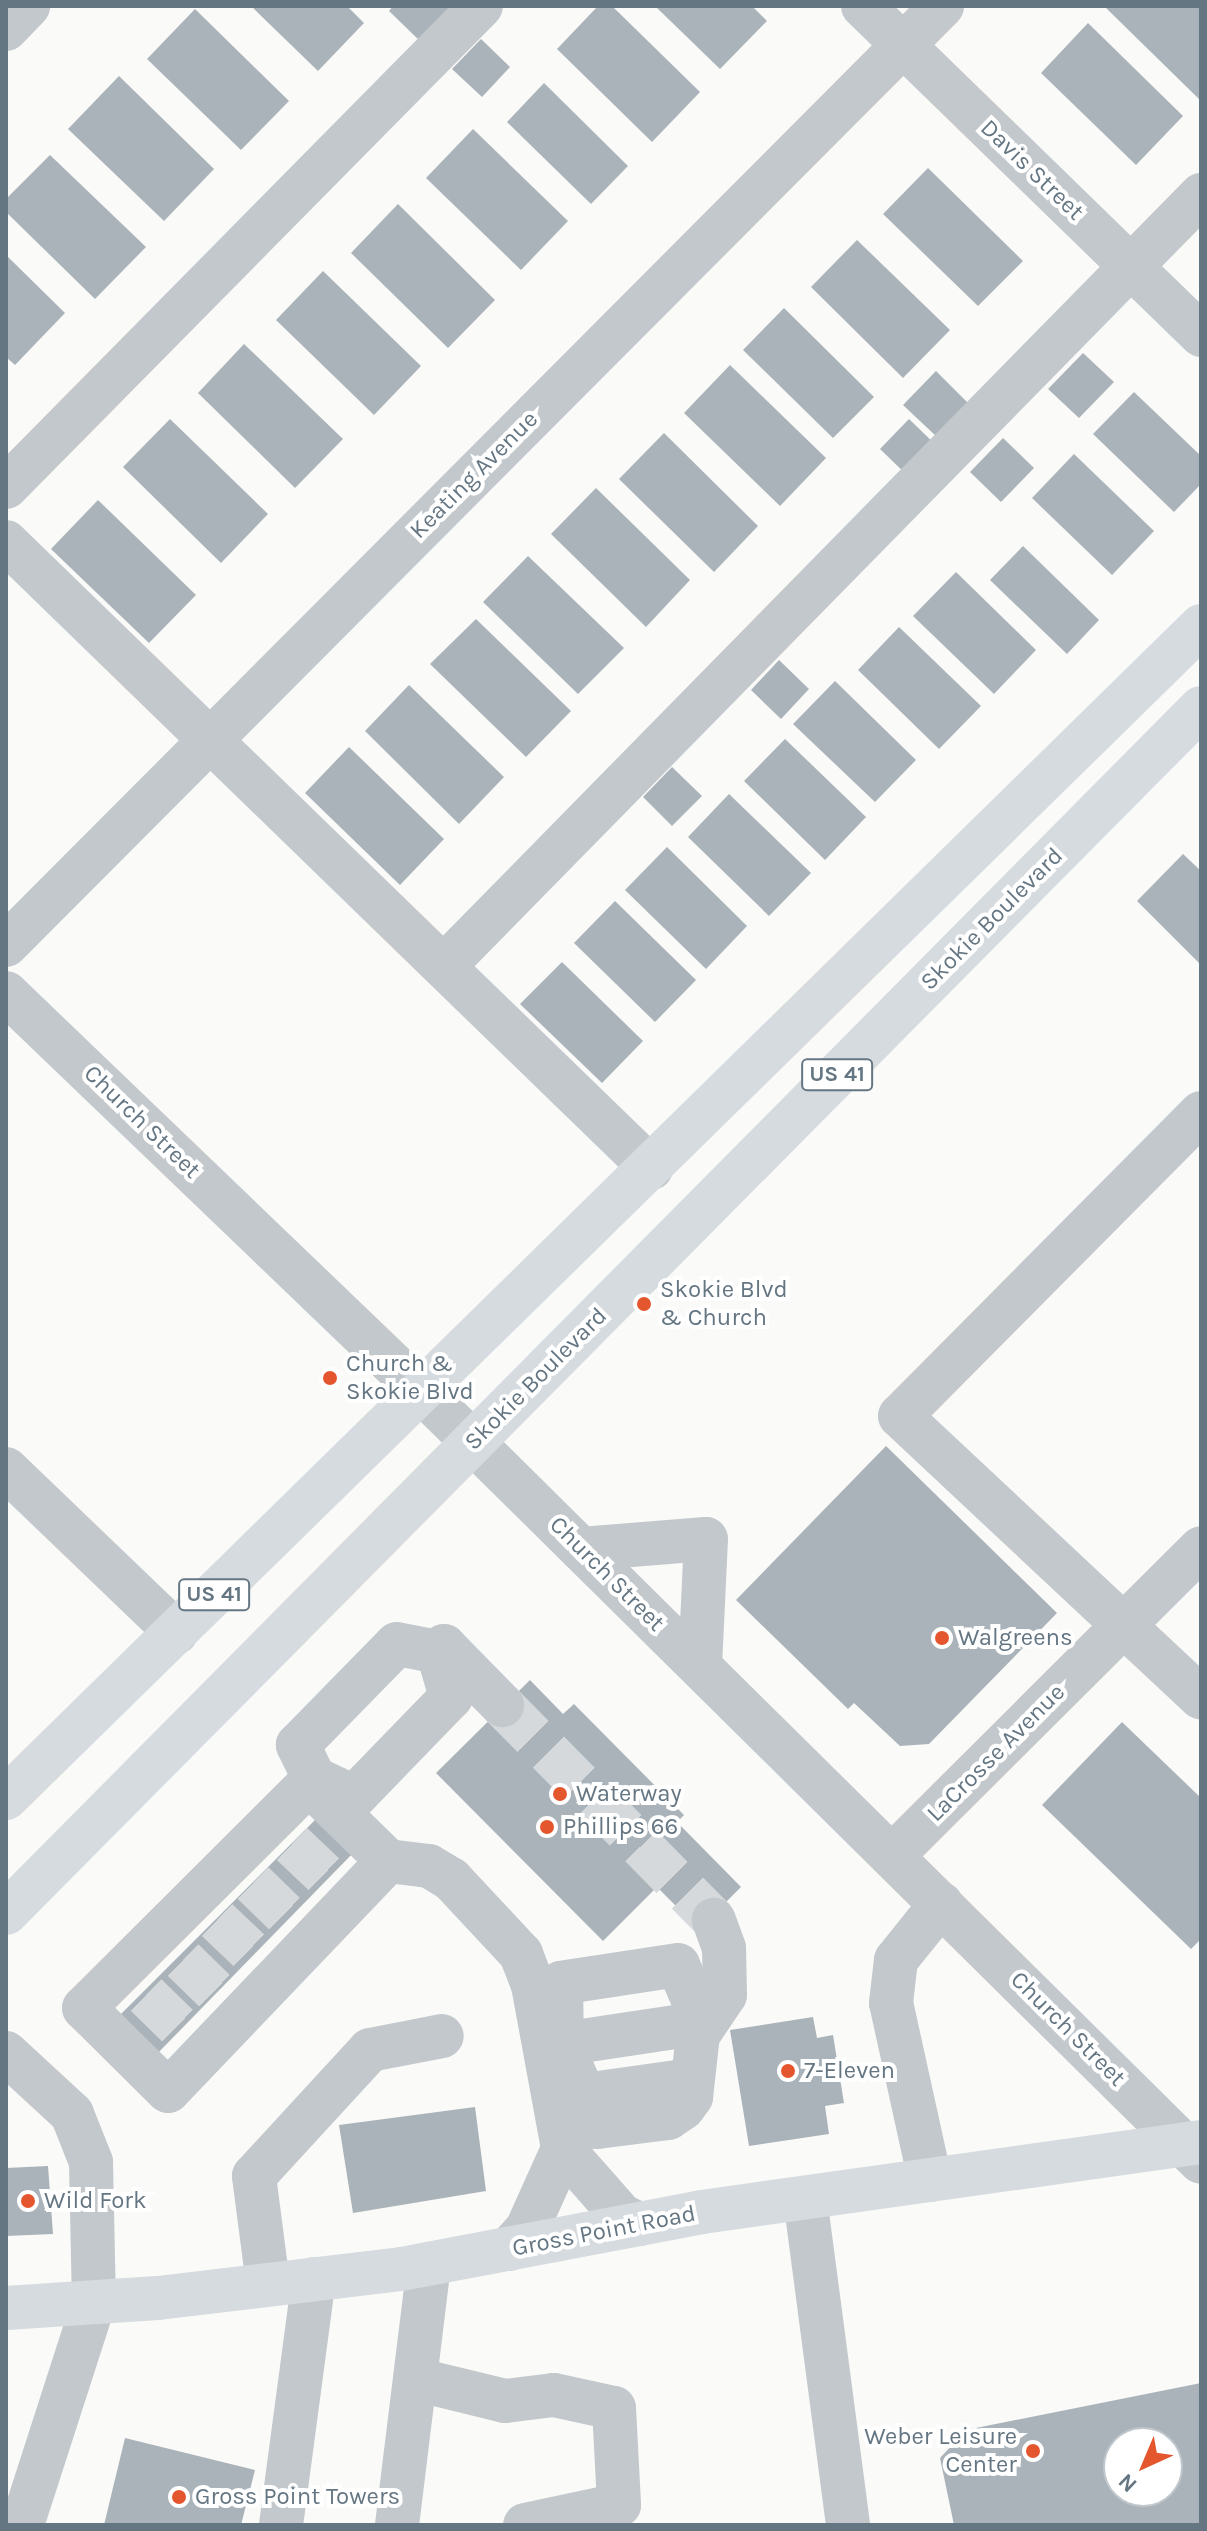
<!DOCTYPE html>
<style>
body{margin:0}
#map{position:relative;width:1207px;height:2531px;overflow:hidden;background:#fafaf8;font-family:Karla,sans-serif}
div>[style]{position:absolute}
[style*='--x']{left:calc(var(--x)*1px);top:calc(var(--y)*1px);width:calc(var(--w)*1px);rotate:calc(var(--a)*1deg)}
.building>*{inset:0;background:#aab3b9}
.minor-tunnel>*{height:44px;margin-top:-22px;transform-origin:0;background:repeating-linear-gradient(90deg,#d5d9db 0 44px,transparent 0 66px)}
.minor>*{height:44px;margin:-22px;padding:0 22px;transform-origin:22px;border-radius:22px;background:#c3c8cc}
.major>*{height:44px;margin:-22px;padding:0 22px;transform-origin:22px;border-radius:22px;background:#d6dbdf}
.dots>*{width:22px;height:22px;translate:-50% -50%;box-sizing:border-box;border:4px solid #fff;border-radius:50%}
span{translate:-50% -50%;white-space:nowrap;text-align:center;line-height:1.15;-webkit-text-stroke:8px #fff;paint-order:stroke}
.shield-label span{padding:2px 6px;background:#fff;border:2px solid;border-radius:6px;-webkit-text-stroke-width:0}
.shield-label{font-size:22px;color:#657683;font-weight:700}
.street-label{font-size:24px;color:#657683}
.poi-label{font-size:24px;color:#657683}
.left{translate:0 -50%;text-align:left}
.right{translate:-100% -50%;text-align:right}
.frame{position:absolute;inset:0;border:8px solid #657683;pointer-events:none}
.north{position:absolute;left:1103px;top:2427px;width:80px;height:80px;box-sizing:border-box;background:#fff;border:2px solid #c1c8cd;border-radius:50%;rotate:224deg;font-size:22px;font-weight:700;line-height:32px;text-align:center;color:#657683}
.north::after{content:'';display:block;margin:auto;width:28px;height:36px;background:#e4572e;clip-path:polygon(50% 0,100% 100%,50% 72%,0 100%)}
</style>
<div id="map">
<div class="building">
<i style="clip-path:polygon(251px 6px,347px 6px,364px 23px,318px 71px)"></i>
<i style="clip-path:polygon(393px 6px,454px 6px,420px 41px,389px 11px)"></i>
<i style="clip-path:polygon(598px 6px,612px 6px,700px 92px,652px 142px,557px 49px)"></i>
<i style="clip-path:polygon(655px 6px,752px 6px,767px 21px,720px 69px)"></i>
<i style="clip-path:polygon(1104px 6px,1201px 7px,1201px 101px)"></i>
<i style="clip-path:polygon(195px 9px,289px 101px,241px 150px,147px 59px)"></i>
<i style="clip-path:polygon(1088px 23px,1183px 116px,1136px 165px,1041px 73px)"></i>
<i style="clip-path:polygon(481px 39px,510px 67px,482px 97px,452px 69px)"></i>
<i style="clip-path:polygon(119px 76px,214px 169px,164px 221px,68px 129px)"></i>
<i style="clip-path:polygon(544px 83px,628px 166px,591px 204px,507px 122px)"></i>
<i style="clip-path:polygon(473px 129px,568px 221px,521px 270px,426px 178px)"></i>
<i style="clip-path:polygon(50px 155px,146px 247px,95px 299px,6px 212px,6px 199px)"></i>
<i style="clip-path:polygon(928px 168px,1023px 261px,978px 306px,883px 214px)"></i>
<i style="clip-path:polygon(398px 204px,495px 300px,448px 348px,351px 253px)"></i>
<i style="clip-path:polygon(857px 240px,950px 330px,903px 378px,811px 287px)"></i>
<i style="clip-path:polygon(6px 255px,65px 313px,15px 365px,6px 357px)"></i>
<i style="clip-path:polygon(323px 271px,421px 366px,374px 415px,276px 320px)"></i>
<i style="clip-path:polygon(784px 308px,874px 397px,833px 438px,743px 350px)"></i>
<i style="clip-path:polygon(244px 344px,343px 439px,295px 488px,198px 393px)"></i>
<i style="clip-path:polygon(1083px 353px,1114px 382px,1079px 418px,1048px 389px)"></i>
<i style="clip-path:polygon(730px 365px,826px 458px,780px 506px,684px 413px)"></i>
<i style="clip-path:polygon(936px 371px,969px 404px,937px 437px,903px 405px)"></i>
<i style="clip-path:polygon(1134px 392px,1201px 456px,1201px 484px,1174px 512px,1093px 434px)"></i>
<i style="clip-path:polygon(170px 419px,268px 514px,221px 563px,123px 467px)"></i>
<i style="clip-path:polygon(909px 419px,938px 447px,909px 477px,880px 449px)"></i>
<i style="clip-path:polygon(664px 433px,758px 526px,714px 572px,619px 479px)"></i>
<i style="clip-path:polygon(1003px 438px,1034px 468px,1001px 502px,970px 472px)"></i>
<i style="clip-path:polygon(1074px 454px,1154px 531px,1112px 575px,1032px 498px)"></i>
<i style="clip-path:polygon(596px 488px,690px 580px,646px 627px,551px 534px)"></i>
<i style="clip-path:polygon(98px 500px,196px 595px,149px 643px,51px 549px)"></i>
<i style="clip-path:polygon(1023px 546px,1099px 620px,1067px 654px,990px 580px)"></i>
<i style="clip-path:polygon(528px 556px,624px 648px,578px 694px,483px 602px)"></i>
<i style="clip-path:polygon(956px 572px,1036px 650px,994px 694px,913px 616px)"></i>
<i style="clip-path:polygon(476px 619px,571px 711px,526px 757px,430px 664px)"></i>
<i style="clip-path:polygon(899px 627px,981px 706px,939px 749px,858px 670px)"></i>
<i style="clip-path:polygon(779px 660px,809px 689px,781px 719px,751px 690px)"></i>
<i style="clip-path:polygon(835px 681px,916px 760px,875px 802px,793px 724px)"></i>
<i style="clip-path:polygon(409px 685px,504px 777px,459px 824px,365px 731px)"></i>
<i style="clip-path:polygon(785px 739px,866px 817px,825px 860px,744px 781px)"></i>
<i style="clip-path:polygon(349px 747px,444px 839px,400px 885px,305px 793px)"></i>
<i style="clip-path:polygon(672px 767px,702px 796px,672px 826px,643px 797px)"></i>
<i style="clip-path:polygon(729px 794px,811px 873px,769px 916px,688px 837px)"></i>
<i style="clip-path:polygon(667px 847px,747px 926px,706px 969px,625px 890px)"></i>
<i style="clip-path:polygon(1183px 854px,1201px 871px,1201px 965px,1137px 901px)"></i>
<i style="clip-path:polygon(615px 901px,696px 980px,655px 1022px,574px 943px)"></i>
<i style="clip-path:polygon(562px 962px,643px 1041px,602px 1083px,520px 1004px)"></i>
<i style="clip-path:polygon(886px 1446px,1057px 1613px,929px 1744px,900px 1746px,854px 1703px,848px 1709px,736px 1600px)"></i>
<i style="clip-path:polygon(530px 1680px,563px 1714px,574px 1704px,684px 1815px,677px 1822px,741px 1887px,699px 1929px,657px 1887px,603px 1941px,436px 1773px)"></i>
<i style="clip-path:polygon(1122px 1722px,1201px 1798px,1201px 1939px,1191px 1949px,1042px 1805px)"></i>
<i style="clip-path:polygon(321px 1814px,357px 1849px,154px 2057px,114px 2021px)"></i>
<i style="clip-path:polygon(813px 2017px,817px 2038px,833px 2035px,844px 2103px,825px 2106px,829px 2134px,749px 2146px,730px 2030px)"></i>
<i style="clip-path:polygon(475px 2107px,486px 2191px,353px 2213px,339px 2125px)"></i>
<i style="clip-path:polygon(48px 2166px,53px 2234px,6px 2236px,6px 2168px)"></i>
<i style="clip-path:polygon(evenodd,1201px 2383px,1201px 2525px,954px 2525px,940px 2458px,966px 2430px,1201px 2383px,1119px 2443px,1167px 2443px,1167px 2491px,1119px 2491px,1119px 2443px)"></i>
<i style="clip-path:polygon(125px 2438px,255px 2470px,241px 2525px,104px 2525px)"></i>
</div>
<div class="minor-tunnel">
<i style="--x:502;--y:1705;--w:302;--a:45.4"></i>
<i style="--x:292;--y:1844;--w:54;--a:43.5"></i>
<i style="--x:253;--y:1883;--w:56;--a:44.3"></i>
<i style="--x:217;--y:1920;--w:54;--a:43.5"></i>
<i style="--x:183;--y:1960;--w:49;--a:44.2"></i>
<i style="--x:146;--y:1995;--w:50;--a:44.2"></i>
</div>
<div class="minor">
<i style="--x:863;--y:6;--w:472;--a:44.2"></i>
<i style="--x:6;--y:29;--w:32;--a:-46"></i>
<i style="--x:6;--y:487;--w:676;--a:-45.36"></i>
<i style="--x:6;--y:542;--w:899;--a:44.14"></i>
<i style="--x:6;--y:945;--w:1326;--a:-45.09"></i>
<i style="--x:444;--y:966;--w:1081;--a:-45.52"></i>
<i style="--x:6;--y:993;--w:579;--a:43.81"></i>
<i style="--x:424;--y:1394;--w:1092;--a:44.67"></i>
<i style="--x:1201;--y:1113;--w:427;--a:134.8"></i>
<i style="--x:900;--y:1416;--w:412;--a:43.1"></i>
<i style="--x:6;--y:1469;--w:236;--a:43.8"></i>
<i style="--x:581;--y:1549;--w:125;--a:-4.6"></i>
<i style="--x:706;--y:1539;--w:127;--a:92.7"></i>
<i style="--x:397;--y:1644;--w:42;--a:11"></i>
<i style="--x:438;--y:1652;--w:47;--a:73.9"></i>
<i style="--x:451;--y:1697;--w:139;--a:134.1"></i>
<i style="--x:354;--y:1797;--w:44;--a:-154.6"></i>
<i style="--x:314;--y:1778;--w:37;--a:-116"></i>
<i style="--x:298;--y:1745;--w:141;--a:-45.6"></i>
<i style="--x:437;--y:1653;--w:10;--a:-45"></i>
<i style="--x:444;--y:1646;--w:83;--a:45.5"></i>
<i style="--x:309;--y:1784;--w:110;--a:44.3"></i>
<i style="--x:388;--y:1861;--w:318;--a:133.7"></i>
<i style="--x:168;--y:2091;--w:118;--a:-135.3"></i>
<i style="--x:84;--y:2008;--w:317;--a:-44.9"></i>
<i style="--x:892;--y:1856;--w:436;--a:-44.9"></i>
<i style="--x:388;--y:1861;--w:41;--a:7"></i>
<i style="--x:429;--y:1866;--w:26;--a:31"></i>
<i style="--x:451;--y:1879;--w:103;--a:47"></i>
<i style="--x:521;--y:1954;--w:33;--a:69"></i>
<i style="--x:533;--y:1985;--w:167;--a:79.6"></i>
<i style="--x:563;--y:2149;--w:89;--a:48.6"></i>
<i style="--x:622;--y:2216;--w:19;--a:25"></i>
<i style="--x:562;--y:2044;--w:143;--a:-8.5"></i>
<i style="--x:703;--y:2023;--w:63;--a:-113.3"></i>
<i style="--x:678;--y:1965;--w:118;--a:171.3"></i>
<i style="--x:561;--y:1983;--w:61;--a:89.1"></i>
<i style="--x:562;--y:2044;--w:90;--a:67.1"></i>
<i style="--x:597;--y:2127;--w:72;--a:-7.2"></i>
<i style="--x:668;--y:2118;--w:18;--a:-34"></i>
<i style="--x:683;--y:2108;--w:14;--a:-54"></i>
<i style="--x:691;--y:2097;--w:62;--a:-83.6"></i>
<i style="--x:698;--y:2035;--w:48;--a:-56"></i>
<i style="--x:725;--y:1995;--w:47;--a:-91.2"></i>
<i style="--x:724;--y:1948;--w:30;--a:-110"></i>
<i style="--x:6;--y:2053;--w:90;--a:42.7"></i>
<i style="--x:72;--y:2114;--w:52;--a:68.4"></i>
<i style="--x:91;--y:2162;--w:140;--a:88.8"></i>
<i style="--x:94;--y:2302;--w:234;--a:107.9"></i>
<i style="--x:584;--y:2095;--w:108;--a:-8"></i>
<i style="--x:930;--y:2180;--w:181;--a:-102.4"></i>
<i style="--x:891;--y:2003;--w:43;--a:-83.4"></i>
<i style="--x:896;--y:1960;--w:72;--a:-51.2"></i>
<i style="--x:805;--y:2198;--w:330;--a:82.5"></i>
<i style="--x:509;--y:2249;--w:27;--a:-48"></i>
<i style="--x:527;--y:2229;--w:88;--a:-65.8"></i>
<i style="--x:268;--y:2284;--w:109;--a:-97.4"></i>
<i style="--x:254;--y:2176;--w:171;--a:-47.4"></i>
<i style="--x:370;--y:2050;--w:73;--a:-11"></i>
<i style="--x:415;--y:2379;--w:93;--a:13.7"></i>
<i style="--x:505;--y:2401;--w:49;--a:-7"></i>
<i style="--x:554;--y:2395;--w:61;--a:12.2"></i>
<i style="--x:614;--y:2408;--w:97;--a:87"></i>
<i style="--x:619;--y:2505;--w:96;--a:168"></i>
<i style="--x:281;--y:2525;--w:248;--a:-82.4"></i>
<i style="--x:397;--y:2525;--w:263;--a:-83"></i>
</div>
<div class="major">
<i style="--x:6;--y:1798;--w:1674;--a:-44.44"></i>
<i style="--x:6;--y:1913;--w:1697;--a:-45.24"></i>
<i style="--x:6;--y:2308;--w:152;--a:-3.8"></i>
<i style="--x:158;--y:2298;--w:245;--a:-6.8"></i>
<i style="--x:401;--y:2269;--w:306;--a:-10.7"></i>
<i style="--x:702;--y:2212;--w:504;--a:-7.99"></i>
</div>
<div class="dots">
<i style="left:644px;top:1304px;background:#e4572e"></i>
<i style="left:330px;top:1378px;background:#e4572e"></i>
<i style="left:942px;top:1638px;background:#e4572e"></i>
<i style="left:560px;top:1794px;background:#e4572e"></i>
<i style="left:547px;top:1827px;background:#e4572e"></i>
<i style="left:788px;top:2071px;background:#e4572e"></i>
<i style="left:28px;top:2201px;background:#e4572e"></i>
<i style="left:1033px;top:2451px;background:#e4572e"></i>
<i style="left:179px;top:2497px;background:#e4572e"></i>
</div>
<div class="shield-label">
<span style="left:837px;top:1075px">US 41</span>
<span style="left:214px;top:1595px">US 41</span>
</div>
<div class="street-label">
<span style="left:1032px;top:170px;rotate:44deg">Davis Street</span>
<span style="left:474px;top:475px;rotate:-45deg">Keating Avenue</span>
<span style="left:992px;top:919px;rotate:-45deg">Skokie Boulevard</span>
<span style="left:142px;top:1122px;rotate:44deg">Church Street</span>
<span style="left:536px;top:1379px;rotate:-45deg">Skokie Boulevard</span>
<span style="left:607px;top:1574px;rotate:45deg">Church Street</span>
<span style="left:996px;top:1753px;rotate:-45deg">LaCrosse Avenue</span>
<span style="left:1068px;top:2029px;rotate:45deg">Church Street</span>
<span style="left:604px;top:2231px;rotate:-11deg">Gross Point Road</span>
</div>
<div class="poi-label">
<span class="left" style="left:660px;top:1304px">Skokie Blvd<br>&amp; Church</span>
<span class="left" style="left:346px;top:1378px">Church &amp;<br>Skokie Blvd</span>
<span class="left" style="left:958px;top:1638px">Walgreens</span>
<span class="left" style="left:576px;top:1794px">Waterway</span>
<span class="left" style="left:563px;top:1827px">Phillips 66</span>
<span class="left" style="left:804px;top:2071px">7-Eleven</span>
<span class="left" style="left:44px;top:2201px">Wild Fork</span>
<span class="right" style="left:1017px;top:2451px">Weber Leisure<br>Center</span>
<span class="left" style="left:195px;top:2497px">Gross Point Towers</span>
</div>
<div class="frame"></div>
<div class="north">N</div>
</div>
